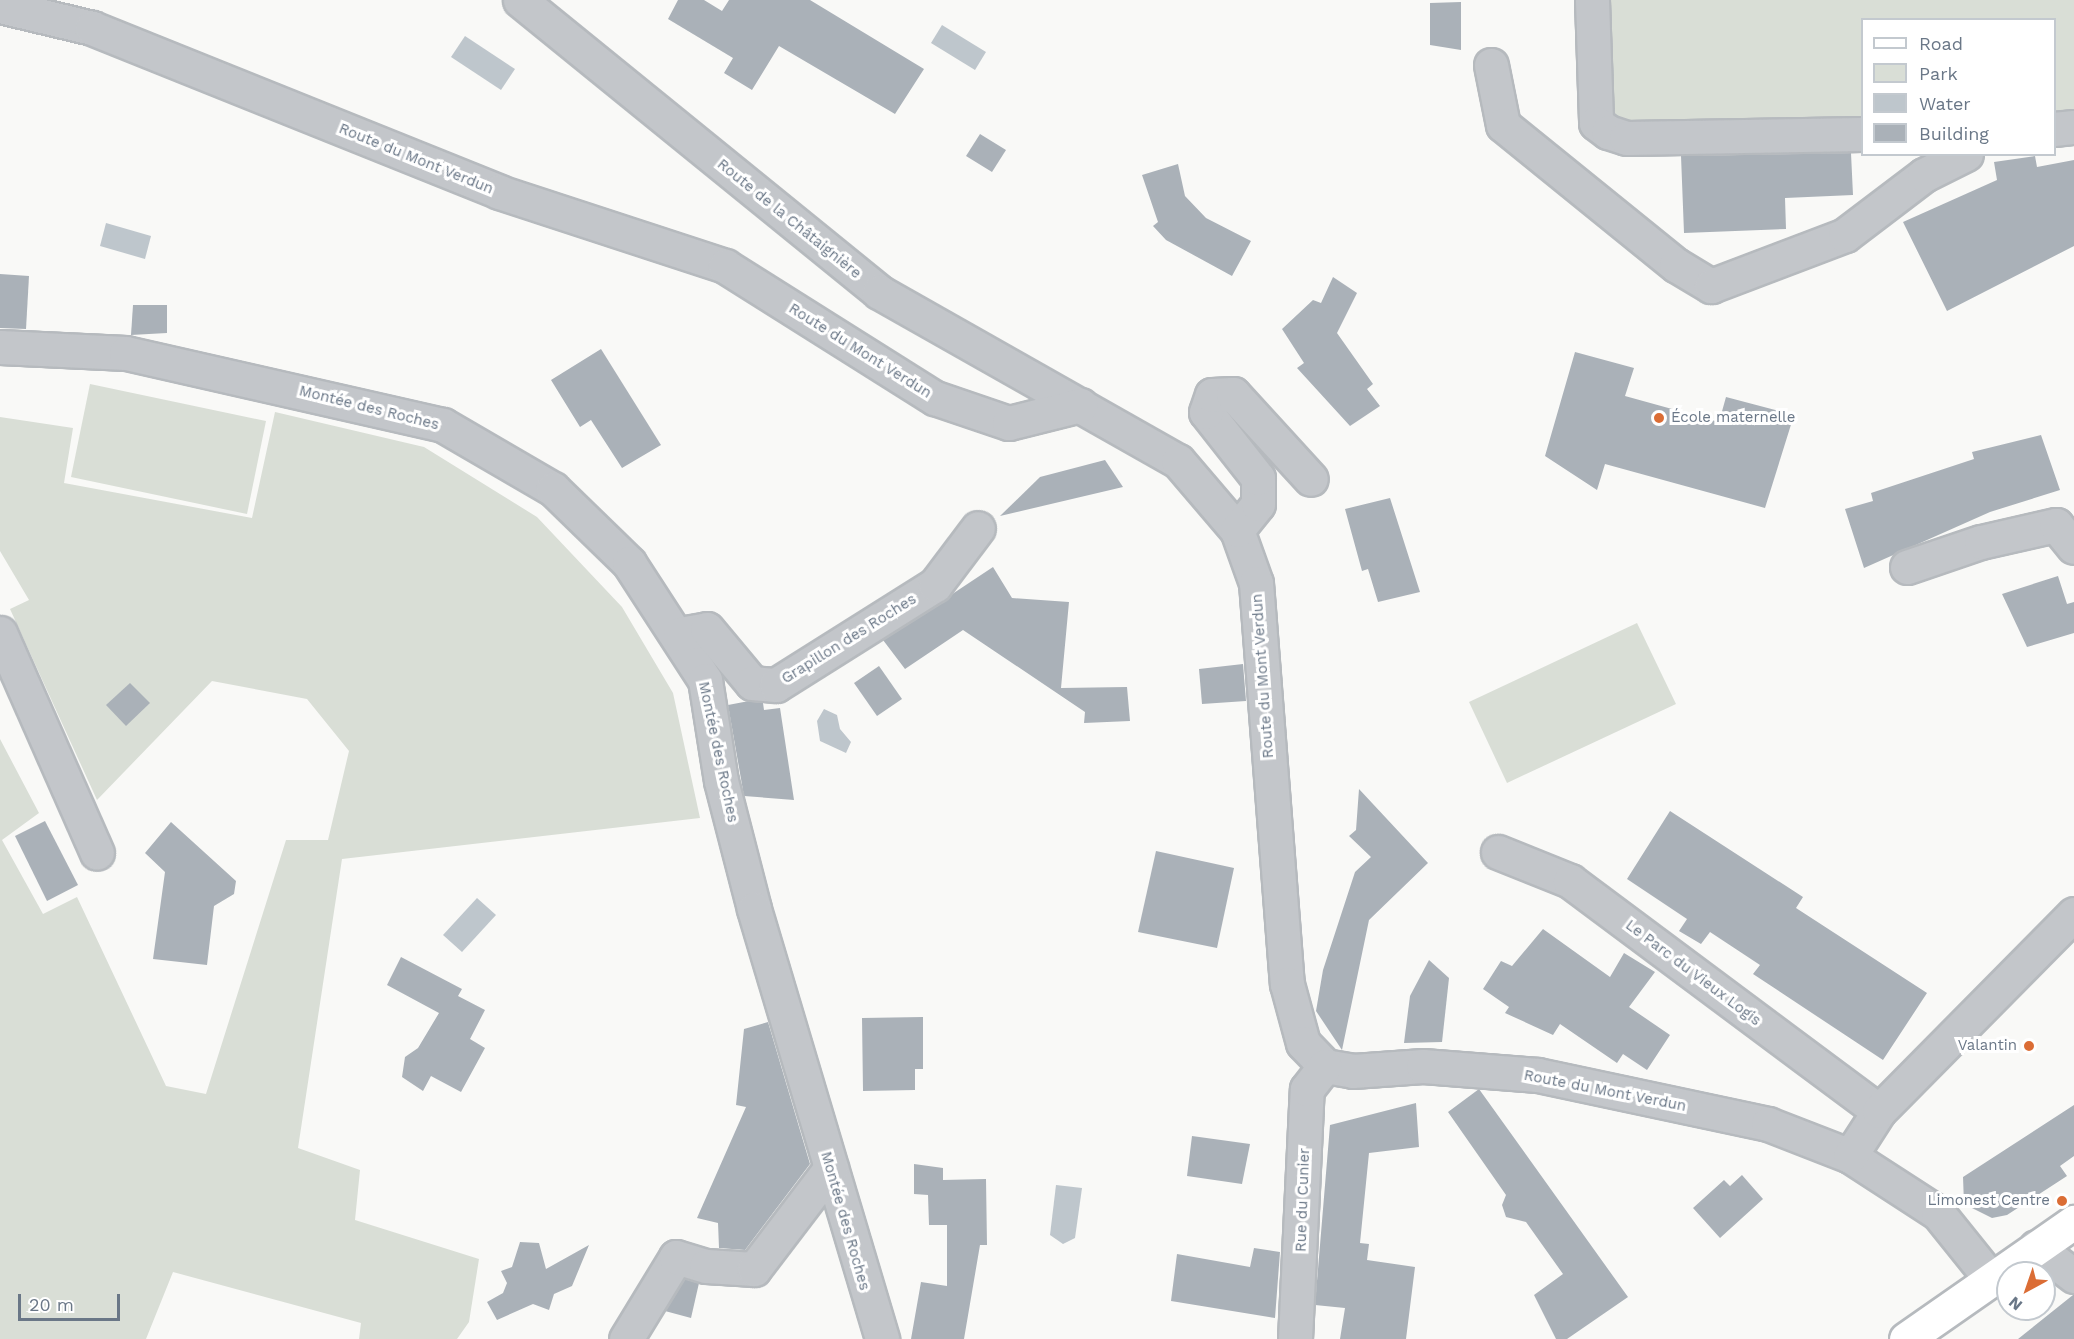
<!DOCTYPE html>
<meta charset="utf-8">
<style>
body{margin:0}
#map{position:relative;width:2074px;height:1339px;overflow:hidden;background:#f9f9f7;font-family:"Work Sans",sans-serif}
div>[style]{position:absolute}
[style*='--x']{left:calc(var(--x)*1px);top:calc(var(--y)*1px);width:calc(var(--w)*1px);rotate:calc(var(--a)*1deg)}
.green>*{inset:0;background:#d9ded6}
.water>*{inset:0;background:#bec6cc}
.building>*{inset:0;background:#aab1b8}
.roads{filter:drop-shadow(2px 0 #b6babe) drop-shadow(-2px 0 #b6babe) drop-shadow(0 2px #b6babe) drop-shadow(0 -2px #b6babe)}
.minor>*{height:33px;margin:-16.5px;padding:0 16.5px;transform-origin:16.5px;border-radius:16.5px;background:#c3c6ca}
.major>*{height:33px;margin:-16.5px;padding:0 16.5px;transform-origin:16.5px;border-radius:16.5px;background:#fff}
.dots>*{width:16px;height:16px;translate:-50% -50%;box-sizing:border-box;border:3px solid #fff;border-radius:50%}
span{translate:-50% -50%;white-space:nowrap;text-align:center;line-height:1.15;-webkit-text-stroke:6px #fff;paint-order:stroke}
.street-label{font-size:15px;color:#6a7787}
.poi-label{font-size:15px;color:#6a7787}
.left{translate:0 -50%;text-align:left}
.right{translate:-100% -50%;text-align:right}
.legend{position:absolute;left:1861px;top:18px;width:195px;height:138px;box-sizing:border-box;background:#fff;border:2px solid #c3c9cf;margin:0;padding:8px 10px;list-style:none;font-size:18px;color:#6a7787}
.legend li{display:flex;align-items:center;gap:12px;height:30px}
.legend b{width:30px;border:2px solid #c3c9cf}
.north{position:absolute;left:1996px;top:1261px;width:60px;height:60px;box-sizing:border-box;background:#fff;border:2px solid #c3c9cf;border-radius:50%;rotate:220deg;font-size:16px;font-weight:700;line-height:24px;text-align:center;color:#6a7787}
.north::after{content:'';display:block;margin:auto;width:21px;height:27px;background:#db6d35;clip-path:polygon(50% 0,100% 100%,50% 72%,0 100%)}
.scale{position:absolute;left:18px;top:1294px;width:102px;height:27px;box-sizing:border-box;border:3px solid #6a7787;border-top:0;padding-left:8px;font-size:18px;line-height:21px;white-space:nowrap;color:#6a7787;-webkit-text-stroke:4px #fff;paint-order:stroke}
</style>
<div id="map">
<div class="green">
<i style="clip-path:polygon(1598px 0,2074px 0,2074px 113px,2055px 114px,2054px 20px,1862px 20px,1862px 120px,1602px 129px)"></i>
<i style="clip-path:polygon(90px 384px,266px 421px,247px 514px,71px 477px)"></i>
<i style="clip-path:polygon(275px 412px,424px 447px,537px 517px,622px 607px,673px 693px,700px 818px,342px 859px,298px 1148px,360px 1170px,355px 1220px,479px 1259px,469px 1322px,457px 1339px,359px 1339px,361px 1323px,173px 1272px,146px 1339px,0 1339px,0 739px,39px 813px,2px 840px,43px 914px,77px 897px,166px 1086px,206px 1094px,286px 840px,328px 840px,349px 751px,307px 699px,212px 681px,97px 800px,10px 609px,29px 600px,0 551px,0 417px,73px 428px,64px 483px,252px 518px)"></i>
<i style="clip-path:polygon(1637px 623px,1676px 704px,1507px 783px,1469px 702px)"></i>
</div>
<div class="water">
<i style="clip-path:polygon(942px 25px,986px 52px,975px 70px,931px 43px)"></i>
<i style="clip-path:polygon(465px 36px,515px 69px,501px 90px,451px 57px)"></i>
<i style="clip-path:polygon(106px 223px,151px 236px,145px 259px,100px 246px)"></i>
<i style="clip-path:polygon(824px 709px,837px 715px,840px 729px,851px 742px,846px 753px,820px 741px,817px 721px)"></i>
<i style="clip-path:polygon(477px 898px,496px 915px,462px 952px,443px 935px)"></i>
<i style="clip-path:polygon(1056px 1185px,1082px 1188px,1075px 1238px,1063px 1244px,1050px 1235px)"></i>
</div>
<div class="building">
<i style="clip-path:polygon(678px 0,704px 0,722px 11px,729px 0,810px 0,924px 69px,895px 114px,779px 46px,752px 90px,724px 73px,733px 58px,668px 19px)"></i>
<i style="clip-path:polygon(1461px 2px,1461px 50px,1430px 45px,1430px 3px)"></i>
<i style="clip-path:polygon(980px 134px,1006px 150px,992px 172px,966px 156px)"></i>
<i style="clip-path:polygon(1851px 153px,1853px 195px,1785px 198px,1786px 229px,1684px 233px,1681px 156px)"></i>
<i style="clip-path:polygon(2035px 156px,2037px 167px,2074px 160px,2074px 246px,1947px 311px,1903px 222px,1997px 180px,1994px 162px)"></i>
<i style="clip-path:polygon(1178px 164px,1185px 196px,1206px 218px,1251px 241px,1232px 276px,1166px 240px,1153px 226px,1158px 222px,1142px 175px)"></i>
<i style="clip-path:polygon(0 274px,29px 276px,26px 329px,0 328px)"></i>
<i style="clip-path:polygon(1333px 277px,1357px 293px,1337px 333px,1373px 384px,1367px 389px,1380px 406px,1350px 426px,1297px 368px,1304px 363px,1282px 329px,1313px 300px,1321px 303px)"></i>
<i style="clip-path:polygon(133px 305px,167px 305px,167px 333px,131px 335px)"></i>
<i style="clip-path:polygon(601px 349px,661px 445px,622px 468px,591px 420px,580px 427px,551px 380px)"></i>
<i style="clip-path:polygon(1575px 352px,1634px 368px,1625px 396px,1719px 422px,1726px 397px,1794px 415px,1765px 508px,1605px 464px,1597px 490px,1545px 456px)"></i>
<i style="clip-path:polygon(2041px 435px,2060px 490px,1990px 512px,1864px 568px,1845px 509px,1873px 501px,1871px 493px,1974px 459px,1972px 452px)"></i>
<i style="clip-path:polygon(1105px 460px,1123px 487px,1000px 516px,1040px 477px)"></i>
<i style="clip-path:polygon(1390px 498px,1420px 592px,1378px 602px,1368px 569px,1362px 571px,1345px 509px)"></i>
<i style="clip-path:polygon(993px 567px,1012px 598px,1069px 602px,1061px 688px,1127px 687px,1130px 721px,1084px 723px,1085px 712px,963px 630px,905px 669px,883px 640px)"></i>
<i style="clip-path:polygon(2058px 576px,2067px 604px,2074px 602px,2074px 633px,2027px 647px,2002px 594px)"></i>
<i style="clip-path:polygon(1243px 664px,1246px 701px,1202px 704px,1199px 669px)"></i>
<i style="clip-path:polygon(879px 666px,902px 699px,877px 716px,854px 683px)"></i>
<i style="clip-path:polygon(130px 683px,150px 703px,126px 726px,106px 705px)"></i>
<i style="clip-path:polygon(749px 701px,763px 703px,764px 710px,780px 708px,794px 800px,744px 796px,728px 705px)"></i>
<i style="clip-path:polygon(1359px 789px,1428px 863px,1369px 920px,1342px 1050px,1316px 1011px,1323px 970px,1355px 872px,1371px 857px,1349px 836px,1356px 830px)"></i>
<i style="clip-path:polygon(1670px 811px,1803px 897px,1796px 908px,1927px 993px,1883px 1060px,1753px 974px,1760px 965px,1710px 932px,1701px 944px,1679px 931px,1687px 919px,1627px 879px)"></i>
<i style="clip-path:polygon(45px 821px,78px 885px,47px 901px,15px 836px)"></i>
<i style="clip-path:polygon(171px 822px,236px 881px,234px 894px,214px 906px,207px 965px,153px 959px,165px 872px,145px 853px)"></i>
<i style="clip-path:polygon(1156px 851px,1234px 868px,1217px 948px,1138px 932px)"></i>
<i style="clip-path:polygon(1543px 929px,1610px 977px,1624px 953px,1655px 972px,1629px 1007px,1670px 1035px,1647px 1070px,1623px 1054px,1617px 1063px,1560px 1024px,1553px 1035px,1505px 1013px,1509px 1007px,1483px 989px,1501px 961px,1512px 966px)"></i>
<i style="clip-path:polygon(401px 957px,462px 989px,458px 996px,485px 1010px,470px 1039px,485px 1048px,461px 1092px,431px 1076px,423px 1091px,402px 1077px,405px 1057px,418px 1048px,439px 1013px,387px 985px)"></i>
<i style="clip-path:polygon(1429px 960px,1449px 978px,1442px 1042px,1404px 1043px,1410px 996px)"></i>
<i style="clip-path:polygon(923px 1017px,923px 1069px,915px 1069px,915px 1090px,863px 1091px,862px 1018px)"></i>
<i style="clip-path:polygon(768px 1022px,810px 1164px,745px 1250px,719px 1248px,718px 1223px,697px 1218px,746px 1107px,736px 1105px,744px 1029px)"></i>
<i style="clip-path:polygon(1479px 1089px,1628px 1297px,1567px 1339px,1556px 1339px,1534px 1295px,1563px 1274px,1526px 1222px,1506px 1217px,1502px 1205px,1506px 1195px,1448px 1112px)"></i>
<i style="clip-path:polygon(1416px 1103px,1419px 1147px,1369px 1153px,1360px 1243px,1369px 1244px,1367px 1260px,1415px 1267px,1406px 1339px,1340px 1339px,1345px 1308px,1315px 1305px,1330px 1125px)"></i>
<i style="clip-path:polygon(2074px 1105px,2074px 1156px,2060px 1166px,2067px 1176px,2007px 1215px,1992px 1218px,1964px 1204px,1963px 1177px)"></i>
<i style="clip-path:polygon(1192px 1136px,1250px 1144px,1242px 1184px,1187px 1176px)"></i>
<i style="clip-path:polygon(914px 1164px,943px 1168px,943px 1180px,986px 1179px,987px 1245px,980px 1245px,964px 1339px,911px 1339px,921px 1282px,947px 1286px,947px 1225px,929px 1225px,928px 1195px,914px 1194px)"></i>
<i style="clip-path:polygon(1742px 1175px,1763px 1199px,1720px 1238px,1693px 1208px,1724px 1180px,1730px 1186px)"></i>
<i style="clip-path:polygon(520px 1242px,539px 1243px,546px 1269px,589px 1245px,572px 1286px,554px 1294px,549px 1310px,533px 1304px,497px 1320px,487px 1302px,503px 1293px,507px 1283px,501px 1271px,512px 1267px)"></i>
<i style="clip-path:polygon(1254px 1248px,1280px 1252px,1275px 1318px,1171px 1301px,1177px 1254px,1250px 1267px)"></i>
<i style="clip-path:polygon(684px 1279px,699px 1283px,691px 1318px,665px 1311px)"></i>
<i style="clip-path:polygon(2074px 1294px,2074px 1339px,2018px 1339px,2073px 1295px)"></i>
</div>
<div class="roads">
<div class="minor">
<i style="--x:520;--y:0;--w:463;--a:39.1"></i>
<i style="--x:879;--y:292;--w:343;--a:29.5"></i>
<i style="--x:1178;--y:461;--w:91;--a:49.5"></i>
<i style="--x:1237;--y:530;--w:56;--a:70.3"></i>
<i style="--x:1256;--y:583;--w:402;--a:85.6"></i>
<i style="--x:1287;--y:984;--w:61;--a:74.8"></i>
<i style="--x:1303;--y:1043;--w:32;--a:46"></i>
<i style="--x:1325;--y:1066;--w:28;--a:10"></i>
<i style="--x:1353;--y:1071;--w:70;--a:-4.1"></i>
<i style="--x:1423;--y:1066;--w:115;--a:4.5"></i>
<i style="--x:1538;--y:1075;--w:235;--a:12"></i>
<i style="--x:1768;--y:1124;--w:88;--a:21.3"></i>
<i style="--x:1850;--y:1156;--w:105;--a:32.9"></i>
<i style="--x:1938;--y:1213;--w:85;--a:51.2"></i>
<i style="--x:1592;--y:0;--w:123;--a:88.1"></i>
<i style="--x:1596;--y:123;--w:15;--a:37"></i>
<i style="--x:1608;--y:132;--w:19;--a:18"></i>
<i style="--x:1626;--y:138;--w:236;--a:-1"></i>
<i style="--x:0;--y:6;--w:95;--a:13.4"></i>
<i style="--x:92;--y:28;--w:439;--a:21.9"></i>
<i style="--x:499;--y:192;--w:238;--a:18.1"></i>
<i style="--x:725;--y:266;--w:248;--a:32.2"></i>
<i style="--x:935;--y:398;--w:78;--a:18.7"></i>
<i style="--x:1009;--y:423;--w:74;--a:-14"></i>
<i style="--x:1491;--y:65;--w:61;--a:78.7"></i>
<i style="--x:1503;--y:125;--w:223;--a:39"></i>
<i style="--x:1676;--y:265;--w:41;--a:31"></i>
<i style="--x:1711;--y:286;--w:143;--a:-20.8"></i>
<i style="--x:1845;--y:235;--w:99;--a:-37.2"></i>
<i style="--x:1924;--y:175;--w:47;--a:-26.6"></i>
<i style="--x:2054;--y:129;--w:20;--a:-6"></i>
<i style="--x:0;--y:347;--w:126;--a:2.7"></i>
<i style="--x:126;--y:353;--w:325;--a:12.8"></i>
<i style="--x:443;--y:425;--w:127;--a:30.2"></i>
<i style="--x:553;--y:489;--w:106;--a:44.2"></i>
<i style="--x:629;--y:563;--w:140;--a:57"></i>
<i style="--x:705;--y:680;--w:102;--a:81"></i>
<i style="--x:721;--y:781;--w:132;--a:75.5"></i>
<i style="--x:754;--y:909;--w:449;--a:73.4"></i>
<i style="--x:1237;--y:530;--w:33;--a:-51"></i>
<i style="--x:1258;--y:504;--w:26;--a:-90"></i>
<i style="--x:1258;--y:478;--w:84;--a:-128.2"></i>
<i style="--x:1206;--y:412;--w:18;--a:-71"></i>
<i style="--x:1212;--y:395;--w:21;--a:-3"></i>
<i style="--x:1233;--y:394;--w:115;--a:47.5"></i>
<i style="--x:1907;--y:567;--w:78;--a:-18.7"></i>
<i style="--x:1981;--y:542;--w:77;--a:-12.8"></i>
<i style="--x:2056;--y:525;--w:28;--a:51"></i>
<i style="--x:0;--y:633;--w:240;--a:66.2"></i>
<i style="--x:680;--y:634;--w:27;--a:-10"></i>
<i style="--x:707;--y:629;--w:70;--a:50.2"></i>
<i style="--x:752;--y:683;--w:24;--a:5"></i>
<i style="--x:776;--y:685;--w:188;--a:-32.2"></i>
<i style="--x:935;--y:585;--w:71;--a:-53"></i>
<i style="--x:1498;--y:852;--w:78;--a:21.9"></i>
<i style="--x:1570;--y:881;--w:385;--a:36.7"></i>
<i style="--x:1850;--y:1156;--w:54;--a:-57.2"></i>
<i style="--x:1879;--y:1111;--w:277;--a:-45.3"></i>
<i style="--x:2036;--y:1247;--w:48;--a:37.3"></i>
<i style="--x:626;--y:1339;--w:96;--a:-58.6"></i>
<i style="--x:676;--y:1257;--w:31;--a:17"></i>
<i style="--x:706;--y:1266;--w:48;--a:3.6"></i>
<i style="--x:754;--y:1269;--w:127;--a:-52.7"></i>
<i style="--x:1295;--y:1339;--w:250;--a:-87.3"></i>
<i style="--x:1307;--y:1089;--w:29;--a:-52"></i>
</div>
<div class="major">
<i style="--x:1906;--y:1339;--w:205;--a:-34.9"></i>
</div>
</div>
<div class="dots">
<i style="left:1659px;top:418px;background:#db6d35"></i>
<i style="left:2029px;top:1046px;background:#db6d35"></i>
<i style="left:2062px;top:1201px;background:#db6d35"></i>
</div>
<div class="street-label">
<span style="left:416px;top:159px;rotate:22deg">Route du Mont Verdun</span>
<span style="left:789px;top:219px;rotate:39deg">Route de la Châtaignière</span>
<span style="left:860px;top:351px;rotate:32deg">Route du Mont Verdun</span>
<span style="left:369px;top:408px;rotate:14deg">Montée des Roches</span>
<span style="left:849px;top:639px;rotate:-32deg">Grapillon des Roches</span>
<span style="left:1263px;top:676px;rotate:-94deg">Route du Mont Verdun</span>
<span style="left:718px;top:752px;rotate:78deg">Montée des Roches</span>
<span style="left:1693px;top:973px;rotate:37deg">Le Parc du Vieux Logis</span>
<span style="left:1605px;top:1091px;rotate:11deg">Route du Mont Verdun</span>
<span style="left:1303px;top:1200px;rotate:-88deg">Rue du Cunier</span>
<span style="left:845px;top:1221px;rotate:74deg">Montée des Roches</span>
</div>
<div class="poi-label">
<span class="left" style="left:1671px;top:418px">École maternelle</span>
<span class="right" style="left:2017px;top:1046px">Valantin</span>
<span class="right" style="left:2050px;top:1201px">Limonest Centre</span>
</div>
<ul class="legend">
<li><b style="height:8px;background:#fff"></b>Road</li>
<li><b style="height:16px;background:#d9ded6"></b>Park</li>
<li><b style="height:16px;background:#bec6cc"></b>Water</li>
<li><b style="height:16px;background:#aab1b8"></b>Building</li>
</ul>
<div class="north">N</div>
<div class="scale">20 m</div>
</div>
